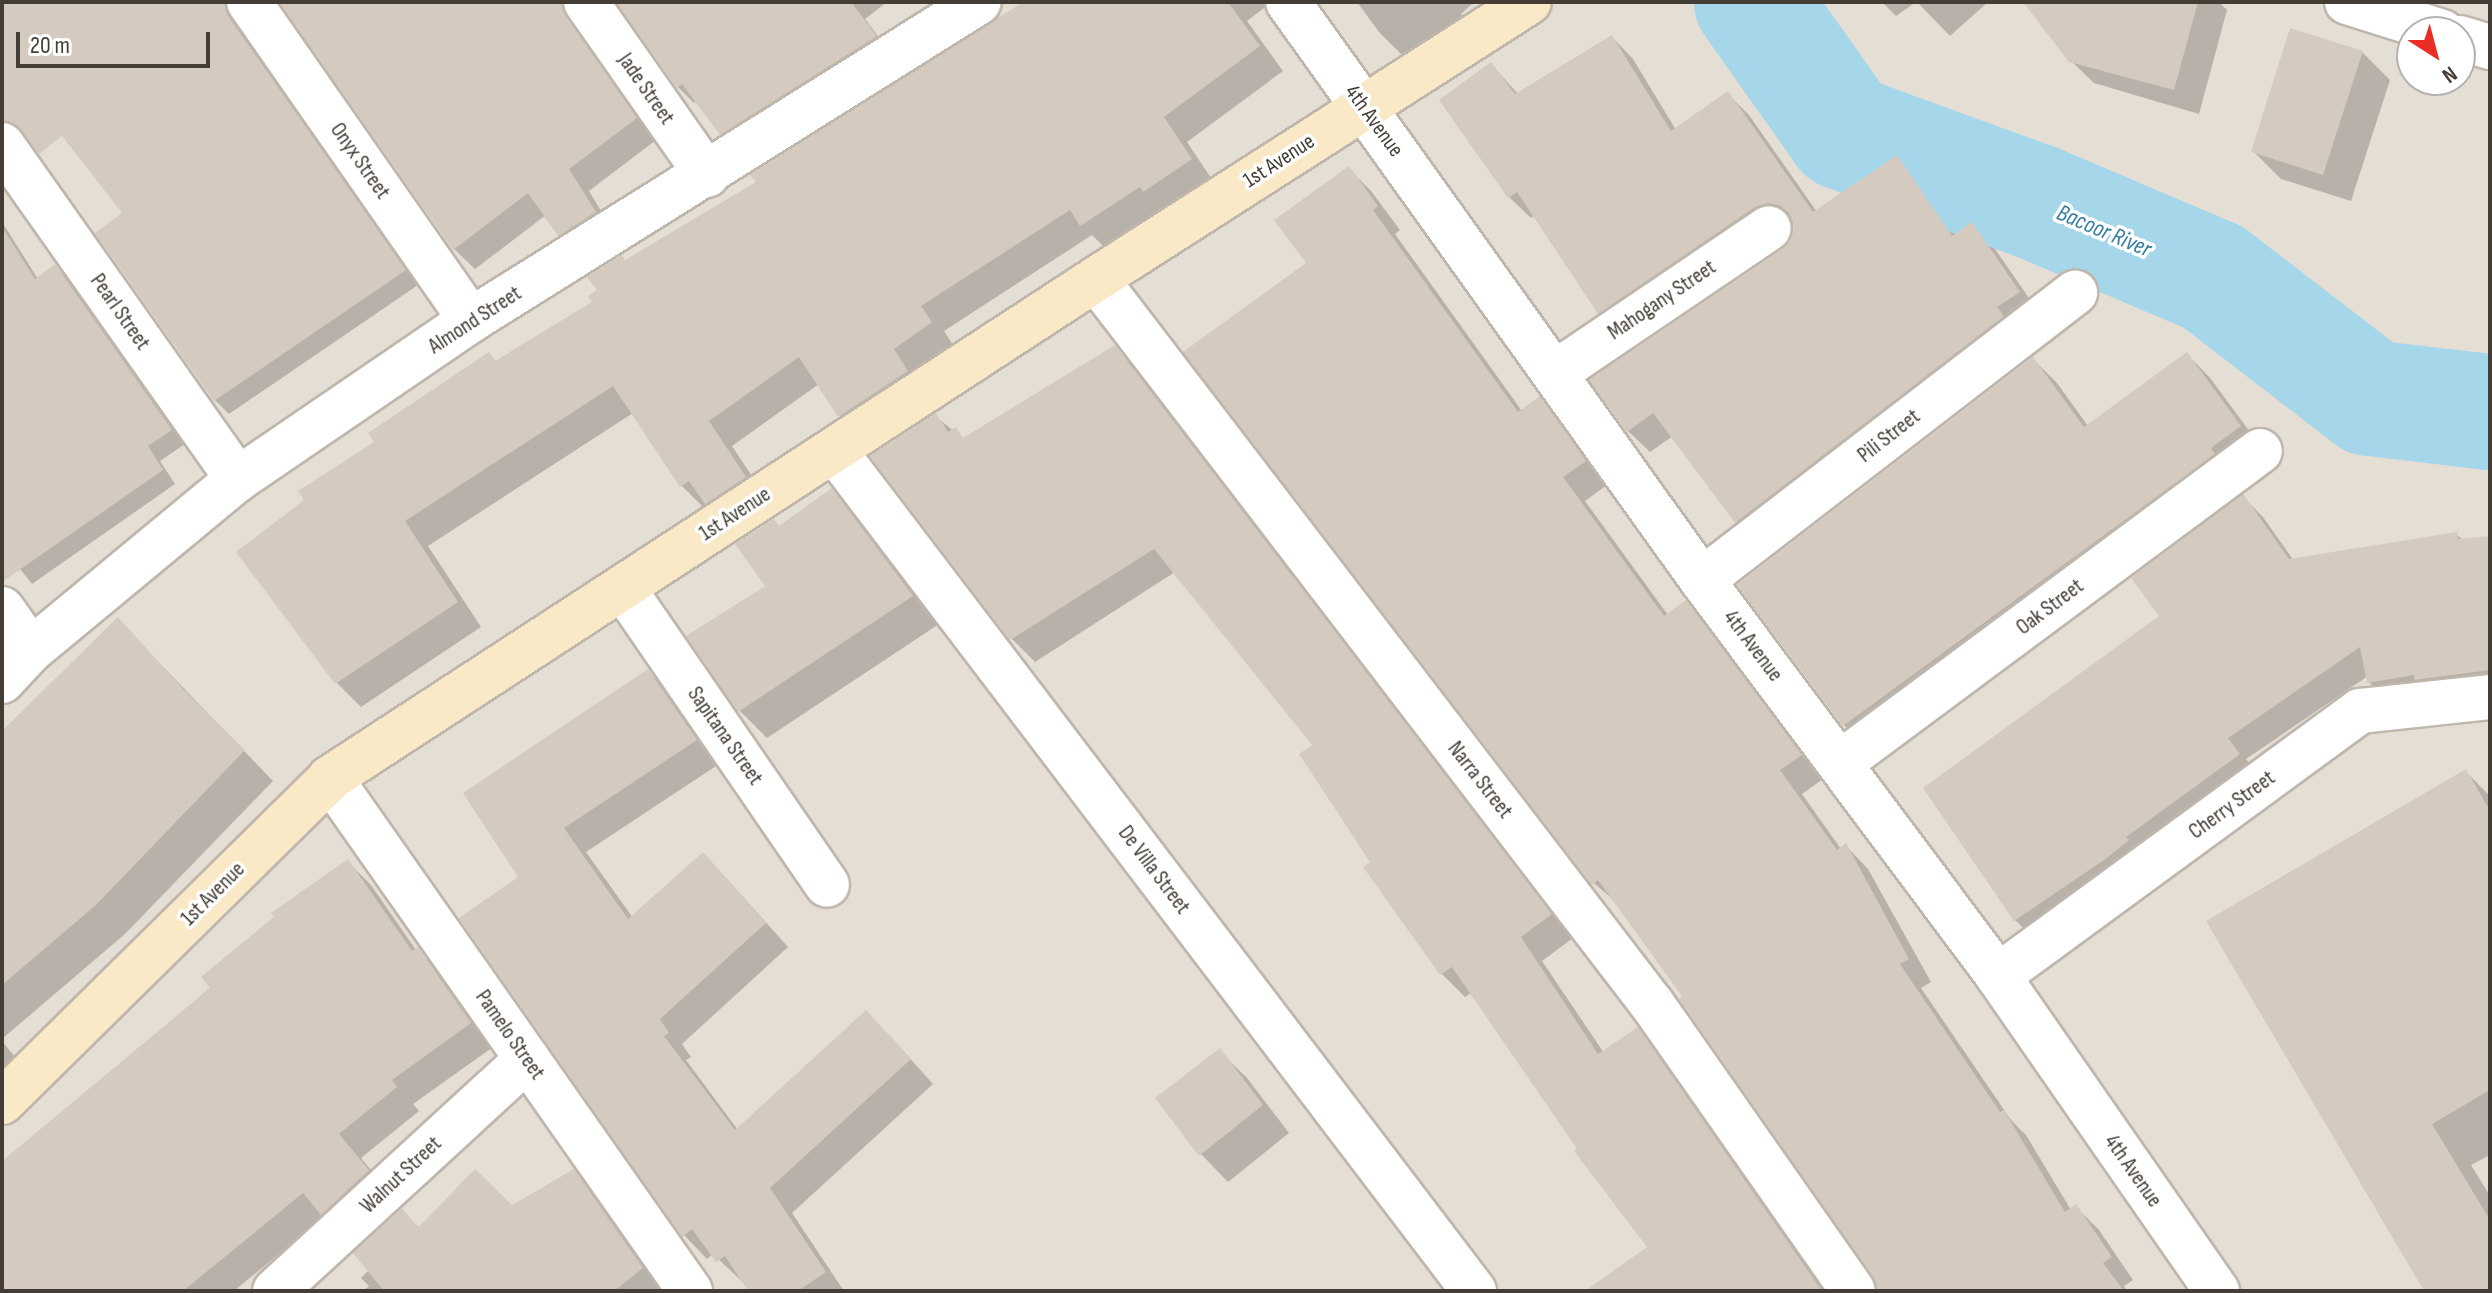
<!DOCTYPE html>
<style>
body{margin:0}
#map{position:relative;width:2492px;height:1293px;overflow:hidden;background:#f2ede6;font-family:"Sofia Sans Condensed",sans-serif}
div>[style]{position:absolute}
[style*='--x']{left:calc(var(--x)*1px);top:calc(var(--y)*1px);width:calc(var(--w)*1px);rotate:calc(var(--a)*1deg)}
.residential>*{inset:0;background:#e5ded4}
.shadow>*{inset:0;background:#0003}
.river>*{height:116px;margin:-58px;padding:0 58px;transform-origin:58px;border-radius:58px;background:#a6d6ea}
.building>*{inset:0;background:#d5cabf}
.roads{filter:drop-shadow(2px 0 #bfb6ac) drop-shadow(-2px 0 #bfb6ac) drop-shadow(0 2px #bfb6ac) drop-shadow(0 -2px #bfb6ac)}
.street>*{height:44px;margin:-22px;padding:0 22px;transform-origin:22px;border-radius:22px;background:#fff}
.secondary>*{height:44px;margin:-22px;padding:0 22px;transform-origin:22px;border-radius:22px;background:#fae9c7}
span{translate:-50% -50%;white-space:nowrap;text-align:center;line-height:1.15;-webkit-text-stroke:7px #fff;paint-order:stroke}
.street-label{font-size:22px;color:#443d36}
.water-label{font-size:24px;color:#357ea0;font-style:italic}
.frame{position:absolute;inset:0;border:4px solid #443d36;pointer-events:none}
.north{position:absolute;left:2396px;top:16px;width:80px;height:80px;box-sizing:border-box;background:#fff;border:2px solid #b4b1af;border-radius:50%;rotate:144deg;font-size:22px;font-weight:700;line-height:32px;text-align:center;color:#443d36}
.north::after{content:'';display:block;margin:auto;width:28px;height:36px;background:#ea2d25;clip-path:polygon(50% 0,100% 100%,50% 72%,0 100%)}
.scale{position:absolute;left:16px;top:32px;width:194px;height:36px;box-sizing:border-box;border:4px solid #443d36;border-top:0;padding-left:10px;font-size:24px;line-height:28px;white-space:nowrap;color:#443d36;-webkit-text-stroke:6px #fff;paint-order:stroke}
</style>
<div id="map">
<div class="residential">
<i style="clip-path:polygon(evenodd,2px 2px,2490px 2px,2490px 1291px,2px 1291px,2px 2px,2412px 32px,2460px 32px,2460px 80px,2412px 80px,2412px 32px)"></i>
</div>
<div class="shadow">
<i style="clip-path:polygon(2px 2px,225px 2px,238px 15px,242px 32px,418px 285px,229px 414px,215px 400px,124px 213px,2px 50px)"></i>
<i style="clip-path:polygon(282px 2px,504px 2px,578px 38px,599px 58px,656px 140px,589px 191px,615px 234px,581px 255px,546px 215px,475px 269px,454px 249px)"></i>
<i style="clip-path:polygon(626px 2px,887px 2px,865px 19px,891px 53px,737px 149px,697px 101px,694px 103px,678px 87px)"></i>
<i style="clip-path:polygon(1025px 2px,1272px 2px,1247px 21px,1283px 71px,1187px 142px,1215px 184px,1106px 249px,1092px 235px,944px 331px,955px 348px,864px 440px,840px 416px,819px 384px,732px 446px,769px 502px,706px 510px,682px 486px,633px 413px,428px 546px,481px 627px,361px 707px,336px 682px,376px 443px,489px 354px,497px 363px,594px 303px,626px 262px,759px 183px)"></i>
<i style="clip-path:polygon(1357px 2px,1474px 2px,1461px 14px,1463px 17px,1404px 57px,1379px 32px)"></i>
<i style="clip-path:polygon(1882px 2px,1916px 2px,1896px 16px)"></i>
<i style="clip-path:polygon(1917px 2px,1988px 2px,1950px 36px)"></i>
<i style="clip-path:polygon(2026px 2px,2219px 2px,2227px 10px,2199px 114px,2094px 83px,2068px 58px)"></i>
<i style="clip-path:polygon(1612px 37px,1633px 59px,1676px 130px,1728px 94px,1749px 115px,1817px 212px,1897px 158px,1918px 179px,1957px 236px,1972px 225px,1993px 246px,2040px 314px,1758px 543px,1737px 522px,1673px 436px,1650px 452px,1628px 431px,1793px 240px,1795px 225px,1777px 228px,1620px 334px,1599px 313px,1535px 215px,1531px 218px,1509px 197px,1491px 64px,1518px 94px)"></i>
<i style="clip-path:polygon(2362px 52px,2390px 80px,2351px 201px,2281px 179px,2253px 151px)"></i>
<i style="clip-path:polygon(1348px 168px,1371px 191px,1400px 230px,1395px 234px,1522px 411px,1540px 399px,1562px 422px,1607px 485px,1585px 501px,1668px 615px,1686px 603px,1709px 626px,1823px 779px,1802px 794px,1841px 849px,1846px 846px,1868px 869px,1931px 982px,1921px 988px,2011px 1120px,2026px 1135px,2071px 1210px,2076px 1207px,2099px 1230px,2133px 1280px,2124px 1286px,2127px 1291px,1880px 1291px,1875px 1276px,1685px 997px,1619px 905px,1594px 883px,1309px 263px)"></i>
<i style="clip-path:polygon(2px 222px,38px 279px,55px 266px,69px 280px,185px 444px,160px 461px,175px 484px,32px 584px,2px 546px)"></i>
<i style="clip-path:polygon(1115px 348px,1138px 371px,1573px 938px,1542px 961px,1604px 1053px,1637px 1030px,1660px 1053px,1827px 1291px,1589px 1291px,1650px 1248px,1472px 992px,1465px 997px,1442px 974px,1366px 868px,1372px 863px,1315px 745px,1175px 572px,1035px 662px,1012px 639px,873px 457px,935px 416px,965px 440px)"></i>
<i style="clip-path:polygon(2187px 354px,2211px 379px,2264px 451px,1868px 749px,1844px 725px,1740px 585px,2033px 359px,2057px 383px,2088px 426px)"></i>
<i style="clip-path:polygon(831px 491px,859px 518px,939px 624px,767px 738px,740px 711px,780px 528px)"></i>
<i style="clip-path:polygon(2243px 497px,2263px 517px,2294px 561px,2456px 534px,2463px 540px,2490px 538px,2490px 694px,2389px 702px,2369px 682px,2368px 676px,2246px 759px,2258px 775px,2035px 940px,2015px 920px,2162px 616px)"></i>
<i style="clip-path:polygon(118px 620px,273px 781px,125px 934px,2px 1039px,2px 734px)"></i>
<i style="clip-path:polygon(648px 671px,671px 695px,719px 764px,586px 852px,633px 918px,726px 878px,788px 947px,682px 1044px,691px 1057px,686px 1060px,738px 1130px,890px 1036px,933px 1084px,792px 1213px,844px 1291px,752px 1291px,713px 1254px,707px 1259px,684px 1235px,521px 878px)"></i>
<i style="clip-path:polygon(2465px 771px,2490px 796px,2490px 1155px,2471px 1165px,2490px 1196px,2490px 1291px,2427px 1291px,2208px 922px)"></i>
<i style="clip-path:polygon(348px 862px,371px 885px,416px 950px,441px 972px,493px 1047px,413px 1104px,419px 1111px,361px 1158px,391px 1194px,325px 1216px,234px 1291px,2px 1291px,2px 1177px)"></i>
<i style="clip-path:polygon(2px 1041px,20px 1063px,2px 1078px)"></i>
<i style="clip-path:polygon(1219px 1051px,1247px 1078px,1289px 1133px,1228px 1182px,1201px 1154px)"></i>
<i style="clip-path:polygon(574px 1172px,595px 1193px,661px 1291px,363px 1291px,369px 1286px,361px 1278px,369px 1270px,402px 1211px,420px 1229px,511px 1207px)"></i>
</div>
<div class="river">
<i style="--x:1752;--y:2;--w:159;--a:54.7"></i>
<i style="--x:1844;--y:132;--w:202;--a:20"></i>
<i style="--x:2034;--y:201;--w:194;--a:23"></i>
<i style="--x:2213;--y:277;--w:198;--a:37.6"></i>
<i style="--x:2370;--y:398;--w:121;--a:6.7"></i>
</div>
<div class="building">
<i style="clip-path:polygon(2px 2px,224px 2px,228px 16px,406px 270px,214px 401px,95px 233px,122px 213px,62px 136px,39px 154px,22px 130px,2px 120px)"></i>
<i style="clip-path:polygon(279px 2px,561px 2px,566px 16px,637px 118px,569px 169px,596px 212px,558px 236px,528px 193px,453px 250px)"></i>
<i style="clip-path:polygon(616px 2px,851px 2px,877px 36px,720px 135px,682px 84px,677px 88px)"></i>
<i style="clip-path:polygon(1023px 2px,1228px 2px,1260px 46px,1164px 117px,1192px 159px,1143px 192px,1140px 187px,1080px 226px,1070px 210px,921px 306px,932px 322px,894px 349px,908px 371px,838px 417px,799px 357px,709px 421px,746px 477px,705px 504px,689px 481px,680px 487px,613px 386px,405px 521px,458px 602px,335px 684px,236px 552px,304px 500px,298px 491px,374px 442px,368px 433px,489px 352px,495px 361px,592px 302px,588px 296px,597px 290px,587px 277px,622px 255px,625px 260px,756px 182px,750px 175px)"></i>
<i style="clip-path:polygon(2023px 2px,2198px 2px,2174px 90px,2069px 62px)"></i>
<i style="clip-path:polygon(2290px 28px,2363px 51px,2323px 175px,2251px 152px)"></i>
<i style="clip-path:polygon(1612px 35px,1671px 131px,1728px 91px,1813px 212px,1897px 155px,1952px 236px,1972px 222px,2020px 292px,1997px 307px,2004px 316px,1735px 523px,1653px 413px,1627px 432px,1589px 380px,1783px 249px,1791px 240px,1794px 227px,1789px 213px,1779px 205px,1768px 203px,1755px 207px,1598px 314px,1517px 192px,1508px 198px,1439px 100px,1491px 62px,1515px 94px)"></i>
<i style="clip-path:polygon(1349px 166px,1378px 206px,1373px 210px,1518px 412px,1540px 396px,1586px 461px,1563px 477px,1664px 616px,1686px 600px,1802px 755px,1780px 770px,1837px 850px,1846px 843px,1909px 959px,1900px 964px,2000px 1112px,2004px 1110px,2065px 1212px,2076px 1204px,2112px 1257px,2103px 1263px,2124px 1291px,1878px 1291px,1873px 1277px,1679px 999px,1682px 996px,1598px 880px,1592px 885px,1183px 352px,1306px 263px,1274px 220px)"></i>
<i style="clip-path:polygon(2px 227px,35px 279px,55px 264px,172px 430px,148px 446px,163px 470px,2px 582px)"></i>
<i style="clip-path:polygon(1115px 345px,1552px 914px,1521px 937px,1598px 1054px,1638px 1027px,1822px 1291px,1585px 1291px,1647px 1247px,1574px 1151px,1577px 1149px,1452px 967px,1440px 975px,1363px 867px,1370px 862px,1299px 754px,1312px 745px,1154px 549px,1010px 640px,870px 456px,936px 413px,948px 432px,956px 427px,963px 438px)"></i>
<i style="clip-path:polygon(2187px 352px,2241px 426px,2211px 448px,2215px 454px,1843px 726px,1737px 585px,2033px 357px,2084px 427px)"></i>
<i style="clip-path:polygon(832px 488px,913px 596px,738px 712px,686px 636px,765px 586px,735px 544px,774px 519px,779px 526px)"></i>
<i style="clip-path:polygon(2243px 494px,2289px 559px,2457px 532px,2458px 539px,2490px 536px,2490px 670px,2414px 680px,2414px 675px,2367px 683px,2360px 647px,2228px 738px,2240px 754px,2126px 837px,2129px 840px,2107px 858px,2014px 921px,1923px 788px,2159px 616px,2131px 578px)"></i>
<i style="clip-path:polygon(118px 617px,184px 690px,245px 750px,96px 905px,2px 985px,2px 731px)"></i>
<i style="clip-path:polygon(648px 669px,697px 740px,564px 828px,628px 919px,703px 852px,766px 923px,660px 1019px,669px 1033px,664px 1036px,735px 1130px,866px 1010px,911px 1059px,770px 1188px,826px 1272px,798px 1291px,748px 1291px,725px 1256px,716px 1262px,692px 1229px,682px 1237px,459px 918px,518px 877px,463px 793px)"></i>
<i style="clip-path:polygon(2466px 769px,2490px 811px,2490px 1090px,2432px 1124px,2490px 1220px,2490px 1291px,2424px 1291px,2206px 921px)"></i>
<i style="clip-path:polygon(348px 859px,412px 951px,418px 947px,471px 1023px,392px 1080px,397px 1087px,339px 1134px,369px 1170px,321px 1215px,303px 1193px,183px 1291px,2px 1291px,2px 1161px,210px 988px,201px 977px,274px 917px,271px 913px)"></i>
<i style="clip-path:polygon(1220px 1048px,1263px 1105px,1199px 1156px,1155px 1098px)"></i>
<i style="clip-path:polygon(475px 1169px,512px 1205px,574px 1169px,643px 1268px,614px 1291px,384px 1291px,353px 1253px,402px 1208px,418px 1228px)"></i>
</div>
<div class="roads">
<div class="street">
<i style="--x:249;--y:2;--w:388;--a:55.1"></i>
<i style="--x:586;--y:2;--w:211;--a:55"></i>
<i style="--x:1288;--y:2;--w:711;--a:54.39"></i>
<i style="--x:1702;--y:580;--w:494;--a:53.2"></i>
<i style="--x:1998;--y:976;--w:384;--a:55.2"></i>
<i style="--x:2347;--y:2;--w:100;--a:17.5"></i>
<i style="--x:2460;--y:38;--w:31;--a:17"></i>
<i style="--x:2;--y:145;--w:409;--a:54.8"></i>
<i style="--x:1096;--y:279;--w:914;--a:52.52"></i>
<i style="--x:1652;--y:1004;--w:350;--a:55"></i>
<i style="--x:1555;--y:373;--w:258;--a:-34.1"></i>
<i style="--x:834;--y:450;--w:1057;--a:52.73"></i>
<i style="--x:1702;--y:580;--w:471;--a:-37.6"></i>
<i style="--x:623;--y:588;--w:360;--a:55.5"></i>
<i style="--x:2;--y:609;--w:50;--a:54.7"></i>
<i style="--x:2;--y:681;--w:42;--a:-46.9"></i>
<i style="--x:31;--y:650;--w:268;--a:-39.6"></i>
<i style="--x:238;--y:479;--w:282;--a:-34.3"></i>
<i style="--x:471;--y:320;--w:599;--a:-32.05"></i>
<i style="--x:1840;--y:763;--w:523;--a:-36.61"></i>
<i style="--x:330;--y:778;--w:627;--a:54.94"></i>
<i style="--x:1998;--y:976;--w:449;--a:-36.2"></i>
<i style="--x:2360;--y:711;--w:131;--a:-6.1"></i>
<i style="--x:275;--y:1291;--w:343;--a:-42.6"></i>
</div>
<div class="secondary">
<i style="--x:2;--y:1102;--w:461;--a:-44.6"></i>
<i style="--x:330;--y:778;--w:914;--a:-33.08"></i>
<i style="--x:1096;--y:279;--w:514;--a:-32.61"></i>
</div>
</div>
<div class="street-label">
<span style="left:646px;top:89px;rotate:55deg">Jade Street</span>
<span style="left:1374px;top:121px;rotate:54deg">4th Avenue</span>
<span style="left:360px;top:161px;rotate:55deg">Onyx Street</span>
<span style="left:1279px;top:161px;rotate:-33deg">1st Avenue</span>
<span style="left:1662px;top:300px;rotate:-34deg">Mahogany Street</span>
<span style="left:120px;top:312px;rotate:55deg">Pearl Street</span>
<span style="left:475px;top:320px;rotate:-33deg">Almond Street</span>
<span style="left:1889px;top:436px;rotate:-38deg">Pili Street</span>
<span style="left:735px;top:514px;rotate:-33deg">1st Avenue</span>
<span style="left:2050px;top:607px;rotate:-37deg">Oak Street</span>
<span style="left:1753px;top:646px;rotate:53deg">4th Avenue</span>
<span style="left:725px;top:736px;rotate:55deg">Sapitana Street</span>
<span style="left:1480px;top:780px;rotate:52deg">Narra Street</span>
<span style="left:2232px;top:805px;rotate:-36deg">Cherry Street</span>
<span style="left:1154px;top:870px;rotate:53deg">De Villa Street</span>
<span style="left:213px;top:894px;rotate:-45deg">1st Avenue</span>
<span style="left:510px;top:1035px;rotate:55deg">Pamelo Street</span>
<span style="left:2133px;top:1171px;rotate:55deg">4th Avenue</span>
<span style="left:401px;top:1175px;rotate:-43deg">Walnut Street</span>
</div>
<div class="water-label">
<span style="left:2104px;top:231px;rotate:23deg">Bacoor River</span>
</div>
<div class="frame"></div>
<div class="north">N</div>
<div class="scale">20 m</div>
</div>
